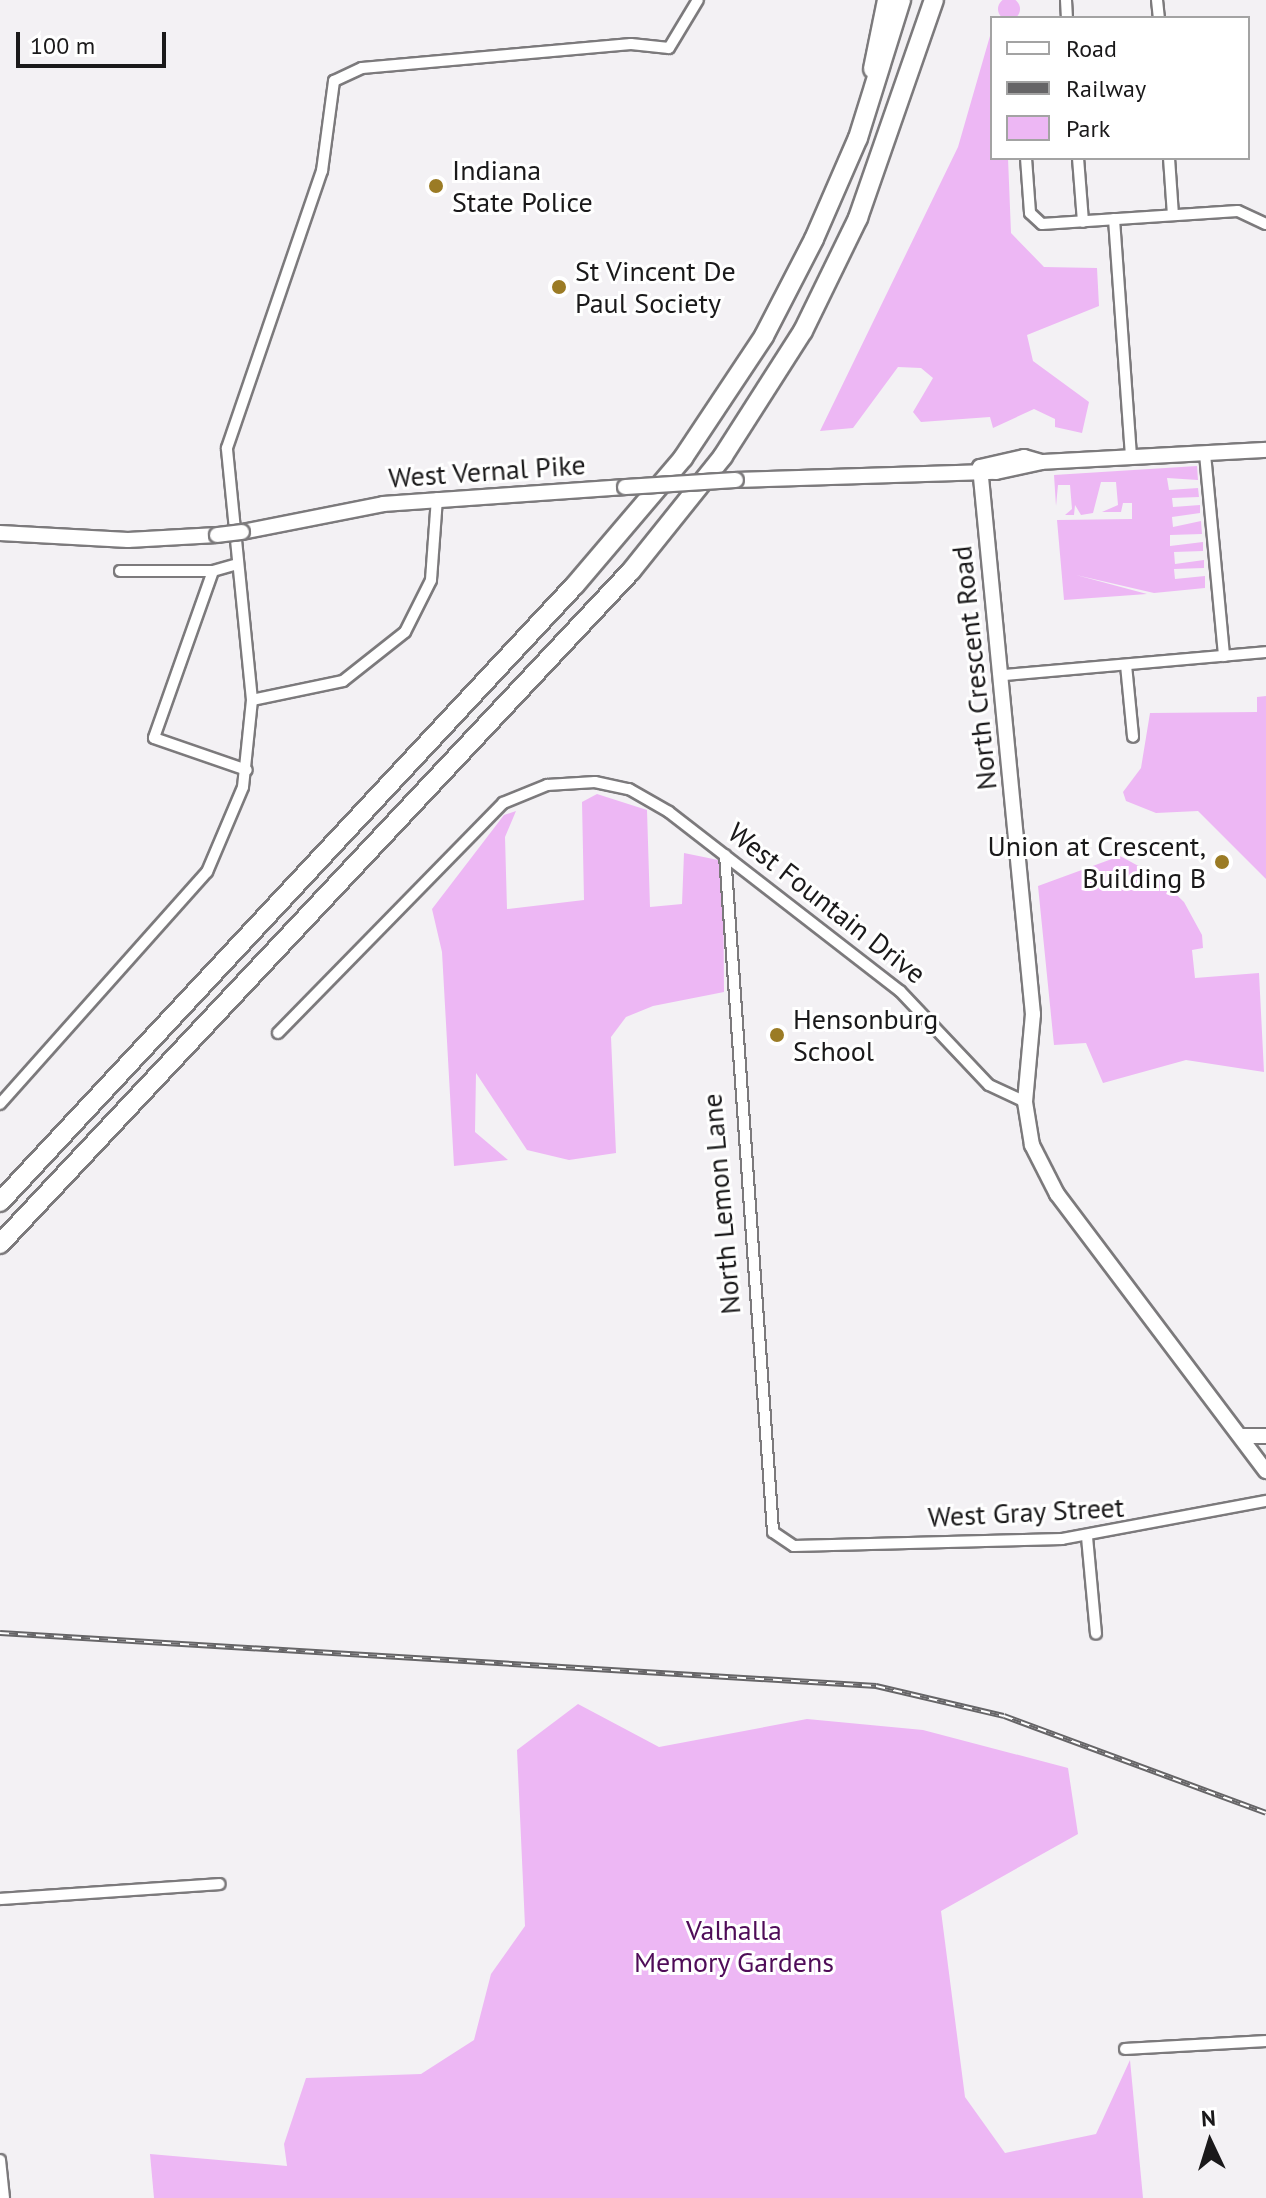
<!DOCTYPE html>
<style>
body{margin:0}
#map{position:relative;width:1266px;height:2198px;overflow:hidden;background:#f3f1f4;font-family:"PT Sans",sans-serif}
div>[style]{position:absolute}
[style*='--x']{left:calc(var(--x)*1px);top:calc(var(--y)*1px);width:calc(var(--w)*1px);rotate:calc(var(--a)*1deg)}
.green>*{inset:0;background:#edb7f4}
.round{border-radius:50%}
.roads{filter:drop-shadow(2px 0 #7c7a7c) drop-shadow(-2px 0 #7c7a7c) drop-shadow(0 2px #7c7a7c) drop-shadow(0 -2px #7c7a7c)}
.street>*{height:10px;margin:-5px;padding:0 5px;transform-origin:5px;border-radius:5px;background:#fff}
.secondary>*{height:14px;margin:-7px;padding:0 7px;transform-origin:7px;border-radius:7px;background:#fff}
.highway>*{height:18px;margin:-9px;padding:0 9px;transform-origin:9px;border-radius:9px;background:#fff}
.rail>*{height:6px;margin-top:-3px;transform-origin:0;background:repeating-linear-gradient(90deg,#fff 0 9px,#666567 0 18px);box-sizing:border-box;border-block:2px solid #666567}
.bridges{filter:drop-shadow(2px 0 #7c7a7c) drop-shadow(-2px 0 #7c7a7c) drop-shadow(0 2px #7c7a7c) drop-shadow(0 -2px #7c7a7c)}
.secondary-bridge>*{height:14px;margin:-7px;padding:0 7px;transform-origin:7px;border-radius:7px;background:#fff}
.dots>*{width:22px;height:22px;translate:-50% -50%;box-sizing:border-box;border:4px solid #fff;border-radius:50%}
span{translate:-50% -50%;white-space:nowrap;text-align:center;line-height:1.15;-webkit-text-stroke:6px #fff;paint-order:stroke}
.poi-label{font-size:28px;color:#1a191a}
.left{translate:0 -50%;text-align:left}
.right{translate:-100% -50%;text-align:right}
.street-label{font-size:28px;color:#1a191a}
.park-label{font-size:28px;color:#4f0c58}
.legend{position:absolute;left:990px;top:16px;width:260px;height:144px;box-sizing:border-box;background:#fff;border:2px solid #a3a3a3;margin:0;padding:10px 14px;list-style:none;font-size:24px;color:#1a191a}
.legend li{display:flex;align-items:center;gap:16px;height:40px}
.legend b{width:40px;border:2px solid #a3a3a3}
.north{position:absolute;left:1170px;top:2102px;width:80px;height:80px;-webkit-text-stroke:6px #fff;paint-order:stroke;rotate:356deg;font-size:22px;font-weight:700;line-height:32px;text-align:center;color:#1a191a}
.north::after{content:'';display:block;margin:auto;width:28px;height:36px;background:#1a191a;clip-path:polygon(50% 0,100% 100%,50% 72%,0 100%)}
.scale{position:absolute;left:16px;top:32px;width:150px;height:36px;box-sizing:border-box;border:4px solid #1a191a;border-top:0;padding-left:10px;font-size:24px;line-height:28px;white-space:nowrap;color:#1a191a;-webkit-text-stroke:6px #fff;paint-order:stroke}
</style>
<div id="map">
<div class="green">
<i class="round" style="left:998px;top:-2px;width:22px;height:22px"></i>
<i style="clip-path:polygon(992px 29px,992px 158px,1008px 158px,1011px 233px,1044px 267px,1097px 268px,1099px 306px,1027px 335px,1033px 361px,1089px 402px,1082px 433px,1055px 427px,1055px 419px,1034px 409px,993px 428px,990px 417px,921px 422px,913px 412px,933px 378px,921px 368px,898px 367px,853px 428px,820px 431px,958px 147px)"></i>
<i style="clip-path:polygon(1197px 466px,1198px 480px,1167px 478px,1169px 490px,1198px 488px,1199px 497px,1172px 498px,1173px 507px,1200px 505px,1200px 513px,1172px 517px,1173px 527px,1201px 521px,1202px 534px,1170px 535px,1170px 546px,1203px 542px,1203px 551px,1174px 552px,1175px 564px,1204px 560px,1204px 568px,1174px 569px,1175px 579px,1205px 576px,1205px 588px,1154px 593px,1076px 575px,1147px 594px,1064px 600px,1057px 520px,1132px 519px,1132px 503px,1123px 503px,1121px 512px,1102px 512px,1118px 505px,1116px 482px,1101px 482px,1093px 513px,1081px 515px,1075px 505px,1074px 515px,1065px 515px,1072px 509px,1070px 485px,1058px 485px,1056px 506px,1054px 475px)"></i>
<i style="clip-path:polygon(1266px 696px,1266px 879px,1198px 811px,1156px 813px,1126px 801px,1123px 792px,1141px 768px,1150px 713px,1257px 712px,1257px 697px)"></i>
<i style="clip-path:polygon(597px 794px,647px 810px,650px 907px,682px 904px,684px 853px,723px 861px,724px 992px,653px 1006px,626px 1017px,611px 1037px,616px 1153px,569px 1160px,527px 1150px,476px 1073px,475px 1132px,508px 1160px,454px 1166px,442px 952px,432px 909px,504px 815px,516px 811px,505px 837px,507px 909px,584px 900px,582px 802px)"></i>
<i style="clip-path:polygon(1120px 856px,1157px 876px,1184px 902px,1202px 935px,1203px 948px,1192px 950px,1195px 978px,1259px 973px,1264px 1072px,1186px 1060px,1103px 1083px,1086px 1043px,1054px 1045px,1038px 886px)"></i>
<i style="clip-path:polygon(578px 1704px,659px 1747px,807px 1719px,923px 1730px,1068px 1768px,1078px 1834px,941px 1911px,965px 2097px,1005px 2153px,1096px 2134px,1130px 2060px,1143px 2198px,154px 2198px,150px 2154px,287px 2166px,284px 2144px,306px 2078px,421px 2074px,474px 2040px,491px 1974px,525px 1926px,517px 1750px)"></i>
</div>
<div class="roads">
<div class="street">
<i style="--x:1066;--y:0;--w:18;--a:87"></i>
<i style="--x:1157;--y:0;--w:18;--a:84"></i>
<i style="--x:1026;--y:158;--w:55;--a:85.8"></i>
<i style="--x:1030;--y:213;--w:16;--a:43"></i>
<i style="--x:1042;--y:224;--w:196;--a:-3.8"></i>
<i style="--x:1238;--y:211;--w:31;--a:25"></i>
<i style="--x:1078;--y:158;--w:64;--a:85.5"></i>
<i style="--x:1169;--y:158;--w:57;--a:86"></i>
<i style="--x:1114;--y:219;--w:240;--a:85.9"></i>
<i style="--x:1205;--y:454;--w:203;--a:84.6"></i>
<i style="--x:234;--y:565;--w:22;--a:164"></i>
<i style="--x:213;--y:571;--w:177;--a:109.5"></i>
<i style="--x:154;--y:738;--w:98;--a:19"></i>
<i style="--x:120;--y:571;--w:93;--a:0"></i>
<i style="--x:1126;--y:665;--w:72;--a:84.4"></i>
<i style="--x:1004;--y:675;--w:263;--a:-5"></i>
<i style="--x:252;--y:700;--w:253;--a:-95.7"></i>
<i style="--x:227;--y:448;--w:293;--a:-71.1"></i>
<i style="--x:322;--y:171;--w:91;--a:-82.4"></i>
<i style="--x:334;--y:81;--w:31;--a:-25"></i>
<i style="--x:362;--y:68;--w:270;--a:-5.1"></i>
<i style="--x:631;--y:44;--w:38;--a:6"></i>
<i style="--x:669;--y:48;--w:56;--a:-58.9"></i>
<i style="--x:725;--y:855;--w:679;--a:85.94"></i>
<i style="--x:773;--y:1532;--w:25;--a:34"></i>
<i style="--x:794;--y:1546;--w:268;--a:-1.5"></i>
<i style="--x:1062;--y:1539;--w:208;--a:-10.6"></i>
<i style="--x:278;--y:1033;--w:322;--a:-45.6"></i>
<i style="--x:503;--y:803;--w:48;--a:-22.2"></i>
<i style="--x:547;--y:785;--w:48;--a:-3.6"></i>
<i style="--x:595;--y:782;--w:35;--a:12"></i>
<i style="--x:629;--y:789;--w:46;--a:29.9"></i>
<i style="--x:669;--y:812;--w:292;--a:37.8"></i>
<i style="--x:900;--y:991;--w:129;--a:46.6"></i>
<i style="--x:989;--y:1085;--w:40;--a:25"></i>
<i style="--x:0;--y:1104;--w:311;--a:-48.3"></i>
<i style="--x:207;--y:872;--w:92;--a:-67"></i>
<i style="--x:243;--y:787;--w:87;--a:-84.1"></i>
<i style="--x:252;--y:700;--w:93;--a:-11.8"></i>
<i style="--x:343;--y:681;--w:79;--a:-38.3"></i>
<i style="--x:405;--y:632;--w:58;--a:-63.4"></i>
<i style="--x:431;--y:580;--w:82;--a:-85.8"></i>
<i style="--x:1087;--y:1537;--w:97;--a:84.7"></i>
<i style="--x:0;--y:1899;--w:220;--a:-3.9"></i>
<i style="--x:1125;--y:2049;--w:141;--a:-3.2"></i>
<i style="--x:0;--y:2160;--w:38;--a:84"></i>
</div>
<div class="secondary">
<i style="--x:980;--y:467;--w:550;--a:84.47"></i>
<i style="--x:1033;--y:1014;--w:88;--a:95.2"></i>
<i style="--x:1025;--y:1102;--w:44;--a:80.8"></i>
<i style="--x:1032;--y:1145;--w:55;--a:63"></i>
<i style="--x:1057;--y:1194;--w:347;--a:53"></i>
<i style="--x:980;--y:467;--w:45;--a:-12.8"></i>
<i style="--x:1024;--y:457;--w:18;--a:16"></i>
<i style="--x:1041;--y:462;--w:225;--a:-3.1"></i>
<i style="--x:736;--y:480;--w:260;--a:-1.8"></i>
<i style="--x:996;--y:472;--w:46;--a:-12.5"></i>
<i style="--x:242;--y:532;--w:144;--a:-11.2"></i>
<i style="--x:383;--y:504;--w:243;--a:-4"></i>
<i style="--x:0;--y:533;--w:128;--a:3.1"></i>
<i style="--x:128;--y:540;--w:89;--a:-3.2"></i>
<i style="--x:1242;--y:1436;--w:24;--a:0"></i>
</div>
<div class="highway">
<i style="--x:873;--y:69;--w:70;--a:-78.5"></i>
<i style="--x:0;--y:1202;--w:843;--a:-47.02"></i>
<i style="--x:575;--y:585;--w:167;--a:-49.6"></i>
<i style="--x:683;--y:458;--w:146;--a:-56.4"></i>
<i style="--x:764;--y:336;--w:109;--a:-62.7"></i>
<i style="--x:814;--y:239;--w:110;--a:-66.5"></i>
<i style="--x:858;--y:138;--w:145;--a:-72.7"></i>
<i style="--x:0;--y:1244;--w:923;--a:-46.84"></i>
<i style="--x:631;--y:571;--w:147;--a:-51.3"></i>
<i style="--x:723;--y:456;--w:148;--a:-57.4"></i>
<i style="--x:803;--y:331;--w:126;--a:-64"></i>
<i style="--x:858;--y:218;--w:231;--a:-70.8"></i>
</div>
</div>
<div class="rail">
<i style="--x:0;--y:1633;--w:878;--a:3.46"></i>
<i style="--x:876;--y:1686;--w:131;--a:13.2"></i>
<i style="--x:1004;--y:1716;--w:279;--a:20.3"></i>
</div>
<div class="bridges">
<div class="secondary-bridge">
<i style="--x:625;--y:487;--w:111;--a:-3.6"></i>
<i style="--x:217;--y:535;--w:25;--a:-7"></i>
</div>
</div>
<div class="dots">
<i style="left:436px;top:186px;background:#9b7b25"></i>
<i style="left:559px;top:287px;background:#9b7b25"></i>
<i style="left:1222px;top:862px;background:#9b7b25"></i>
<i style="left:777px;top:1035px;background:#9b7b25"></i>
</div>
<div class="poi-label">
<span class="left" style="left:452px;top:186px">Indiana<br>State Police</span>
<span class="left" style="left:575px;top:287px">St Vincent De<br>Paul Society</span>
<span class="right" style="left:1206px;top:862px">Union at Crescent,<br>Building B</span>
<span class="left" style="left:793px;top:1035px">Hensonburg<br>School</span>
</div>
<div class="street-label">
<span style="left:487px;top:471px;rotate:-4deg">West Vernal Pike</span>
<span style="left:974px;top:668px;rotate:-96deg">North Crescent Road</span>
<span style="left:827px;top:903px;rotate:38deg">West Fountain Drive</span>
<span style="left:721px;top:1204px;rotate:-95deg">North Lemon Lane</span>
<span style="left:1026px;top:1512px;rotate:-3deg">West Gray Street</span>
</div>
<div class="park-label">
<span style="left:734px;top:1946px">Valhalla<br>Memory Gardens</span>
</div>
<ul class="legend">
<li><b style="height:10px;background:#fff"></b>Road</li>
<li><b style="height:10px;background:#666567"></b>Railway</li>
<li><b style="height:22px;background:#edb7f4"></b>Park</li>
</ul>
<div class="north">N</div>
<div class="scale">100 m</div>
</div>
